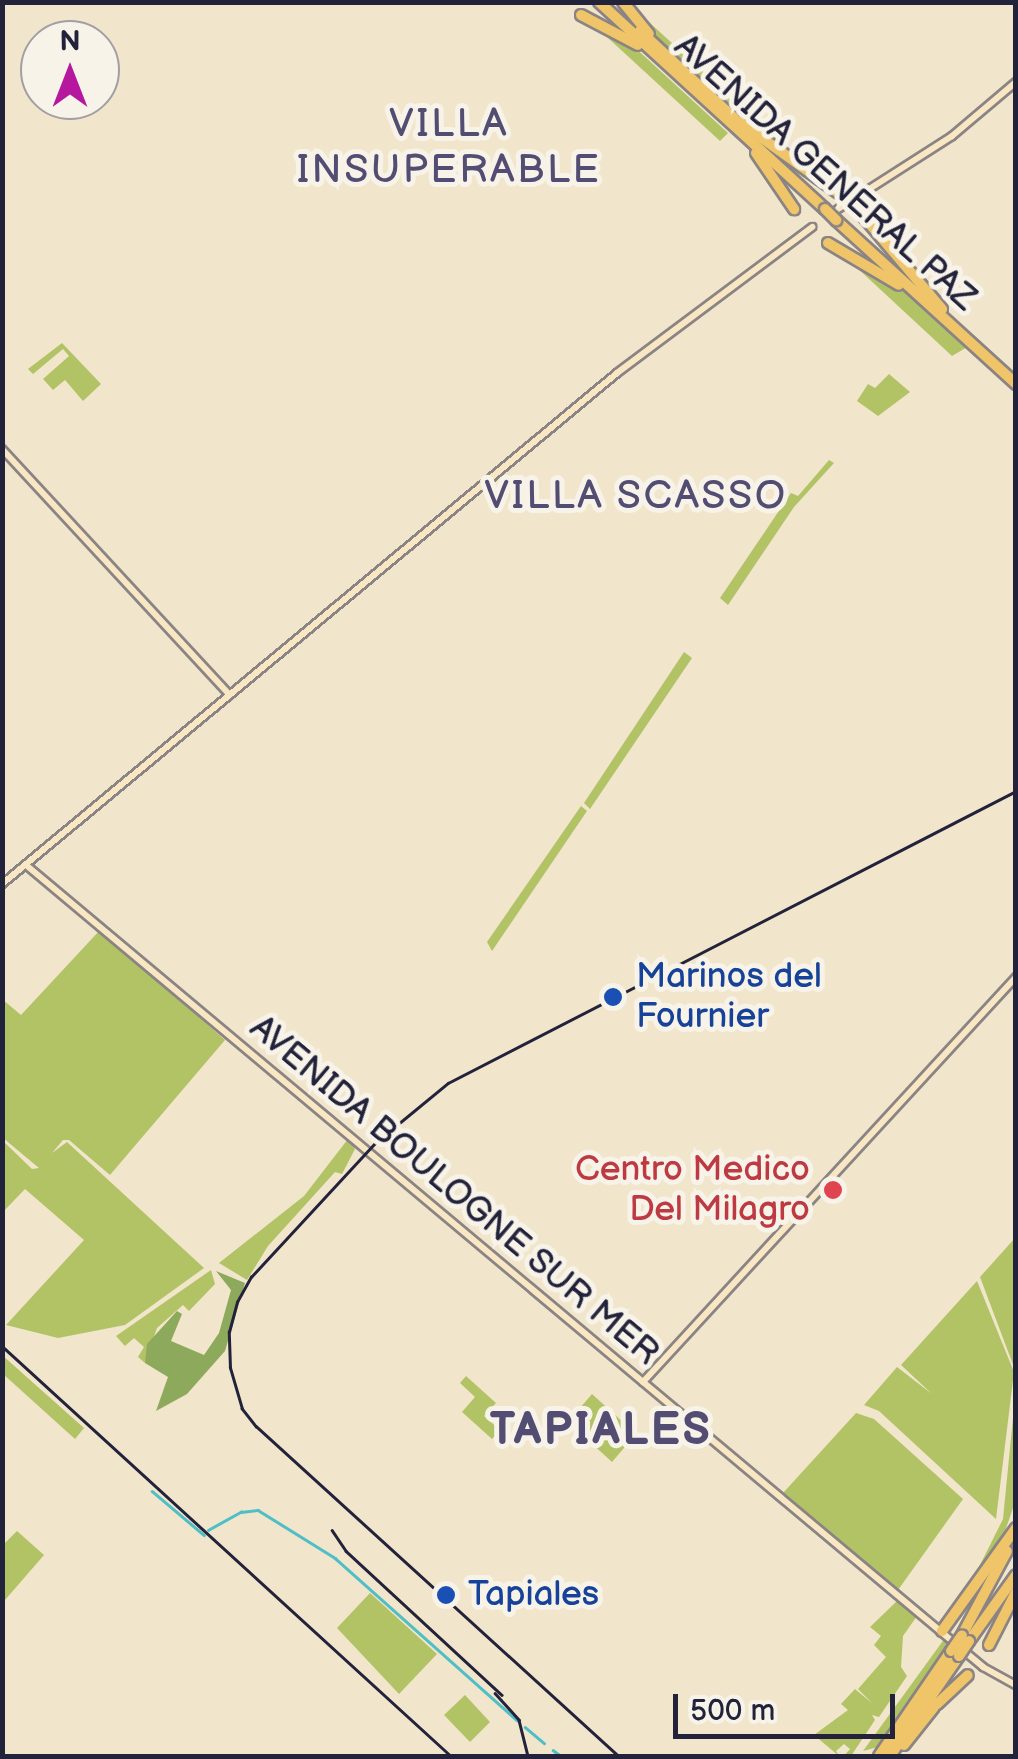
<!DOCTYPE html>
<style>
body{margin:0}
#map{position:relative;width:1018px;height:1759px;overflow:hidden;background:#f1e5cc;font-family:"Balsamiq Sans",sans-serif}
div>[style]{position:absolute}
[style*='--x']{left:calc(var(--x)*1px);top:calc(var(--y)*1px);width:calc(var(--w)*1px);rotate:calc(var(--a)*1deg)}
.green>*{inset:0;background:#b2c366}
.forest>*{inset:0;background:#8da95b}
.stream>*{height:2.5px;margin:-1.25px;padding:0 1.25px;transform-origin:1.25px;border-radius:1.25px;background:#50bec6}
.roads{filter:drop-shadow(2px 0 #8a8484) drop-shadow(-2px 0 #8a8484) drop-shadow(0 2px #8a8484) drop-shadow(0 -2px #8a8484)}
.secondary>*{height:6px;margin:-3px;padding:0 3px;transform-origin:3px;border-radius:3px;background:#f9e7c3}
.motorway>*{height:10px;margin:-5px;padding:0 5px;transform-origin:5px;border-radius:5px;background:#f0c469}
.rail>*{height:2.5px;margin:-1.25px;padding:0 1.25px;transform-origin:1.25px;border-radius:1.25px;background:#22223b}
.bridges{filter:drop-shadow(2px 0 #8a8484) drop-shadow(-2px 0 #8a8484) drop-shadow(0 2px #8a8484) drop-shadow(0 -2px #8a8484)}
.motorway-bridge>*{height:10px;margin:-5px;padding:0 5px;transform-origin:5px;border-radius:5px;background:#f0c469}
.dots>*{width:28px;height:28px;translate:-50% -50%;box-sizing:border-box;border:5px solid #f7f3e8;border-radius:50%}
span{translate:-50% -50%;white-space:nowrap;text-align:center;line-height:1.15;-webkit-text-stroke:10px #f7f3e8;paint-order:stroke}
.street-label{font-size:35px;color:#22223b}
.transit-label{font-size:35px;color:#164399}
.left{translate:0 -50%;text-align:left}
.health-label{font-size:35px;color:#be3a42}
.right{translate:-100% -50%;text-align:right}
.quarter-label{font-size:40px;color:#544d73;letter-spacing:2.5px}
.district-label{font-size:45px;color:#544d73;font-weight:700;letter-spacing:2.5px}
.frame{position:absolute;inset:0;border:5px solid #22223b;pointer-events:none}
.north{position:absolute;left:20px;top:20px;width:100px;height:100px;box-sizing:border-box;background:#f7f3e8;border:2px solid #a29fa3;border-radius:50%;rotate:0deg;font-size:28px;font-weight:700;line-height:40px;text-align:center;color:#22223b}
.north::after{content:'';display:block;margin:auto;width:35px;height:45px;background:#b5179e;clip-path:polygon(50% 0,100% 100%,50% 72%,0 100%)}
.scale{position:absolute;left:673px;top:1694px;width:222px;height:45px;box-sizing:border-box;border:5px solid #22223b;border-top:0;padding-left:12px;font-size:30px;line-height:35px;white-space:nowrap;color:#22223b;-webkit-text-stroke:8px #f7f3e8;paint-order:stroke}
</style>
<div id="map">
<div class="green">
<i style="clip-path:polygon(628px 3px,752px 116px,823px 180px,670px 54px)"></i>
<i style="clip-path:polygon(595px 26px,630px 43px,728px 133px,720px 141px)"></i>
<i style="clip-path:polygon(840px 252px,896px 285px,969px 346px,952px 356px)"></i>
<i style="clip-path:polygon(62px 343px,101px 384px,83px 401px,65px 380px,53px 390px,43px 379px,69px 356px,63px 349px,33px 374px,28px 369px)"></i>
<i style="clip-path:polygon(889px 374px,910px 392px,878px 416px,857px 401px,868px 384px,875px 388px)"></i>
<i style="clip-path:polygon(829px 460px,834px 463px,794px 507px,728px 605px,720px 598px,791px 493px,798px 496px)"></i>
<i style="clip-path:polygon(684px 652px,692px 658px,590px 809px,584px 803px)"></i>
<i style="clip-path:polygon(581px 806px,587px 811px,492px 951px,487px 942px)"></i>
<i style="clip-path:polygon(100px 930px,225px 1040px,110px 1175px,69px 1140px,63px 1140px,52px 1153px,67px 1142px,204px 1268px,125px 1325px,58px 1338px,6px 1325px,84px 1240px,25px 1189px,3px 1212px,3px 1141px,32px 1169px,39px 1168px,3px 1138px,2px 999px,21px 1015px)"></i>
<i style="clip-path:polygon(348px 1139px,355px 1149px,342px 1174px,335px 1172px,268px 1246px,247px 1280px,219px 1263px,304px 1196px)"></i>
<i style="clip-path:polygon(1015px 1238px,1015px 1370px,980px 1277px)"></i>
<i style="clip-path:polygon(211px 1270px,215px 1284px,189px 1311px,183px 1305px,157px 1328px,145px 1363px,138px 1357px,144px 1347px,134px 1338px,125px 1346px,116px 1336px)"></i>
<i style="clip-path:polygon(977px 1281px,1014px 1372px,996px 1519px,879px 1411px,864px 1405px,897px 1367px,932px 1394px,901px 1365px)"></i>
<i style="clip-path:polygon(2px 1355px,84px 1428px,75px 1439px,3px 1374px)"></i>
<i style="clip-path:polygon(466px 1376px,496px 1403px,484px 1416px,500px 1430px,492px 1439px,462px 1412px,475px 1397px,460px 1383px)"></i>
<i style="clip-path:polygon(592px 1394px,636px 1434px,612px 1462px,568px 1422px)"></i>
<i style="clip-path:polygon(1015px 1397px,1015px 1502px,999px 1549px,957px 1611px,1003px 1519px)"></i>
<i style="clip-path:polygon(856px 1413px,874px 1419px,963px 1499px,898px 1590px,783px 1493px)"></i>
<i style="clip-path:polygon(17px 1531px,44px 1555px,5px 1600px,3px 1545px)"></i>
<i style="clip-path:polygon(370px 1593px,437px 1654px,399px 1694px,337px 1628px)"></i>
<i style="clip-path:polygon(898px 1600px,917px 1616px,903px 1636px,901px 1667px,907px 1676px,879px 1717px,872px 1715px,875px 1720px,851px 1756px,844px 1756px,850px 1749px,844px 1744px,836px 1751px,839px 1756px,814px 1735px,848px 1710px,841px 1704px,855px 1689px,873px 1704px,858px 1689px,886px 1657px,874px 1645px,881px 1636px,870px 1627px)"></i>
<i style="clip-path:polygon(945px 1638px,950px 1643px,878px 1747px,863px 1751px)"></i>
<i style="clip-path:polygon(465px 1695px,490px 1722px,470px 1742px,444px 1715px)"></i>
</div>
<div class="forest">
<i style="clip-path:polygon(216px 1271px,245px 1283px,225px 1351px,187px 1394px,156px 1411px,168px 1377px,145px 1363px,147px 1344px,177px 1311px,182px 1314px,171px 1341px,204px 1355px,219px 1333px,231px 1290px)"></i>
</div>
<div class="stream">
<i style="--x:152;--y:1491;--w:68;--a:40.2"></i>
<i style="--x:208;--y:1530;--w:38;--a:-29"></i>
<i style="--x:241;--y:1512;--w:17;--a:-7"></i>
<i style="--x:258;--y:1510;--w:91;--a:31.9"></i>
<i style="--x:335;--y:1558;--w:244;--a:41.7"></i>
<i style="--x:525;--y:1727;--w:25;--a:40"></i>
<i style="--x:553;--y:1750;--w:10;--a:37"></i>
</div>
<div class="roads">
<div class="secondary">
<i style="--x:838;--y:209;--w:135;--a:-32.6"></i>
<i style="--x:952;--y:136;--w:84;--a:-40.2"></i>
<i style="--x:2;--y:449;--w:335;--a:47.2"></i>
<i style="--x:26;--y:865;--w:1249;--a:39.96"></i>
<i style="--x:983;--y:1667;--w:38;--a:29"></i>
<i style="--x:2;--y:884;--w:800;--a:-39.72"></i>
<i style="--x:617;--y:373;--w:244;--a:-36.8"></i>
<i style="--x:643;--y:1382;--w:551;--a:-47.36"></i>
</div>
<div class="motorway">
<i style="--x:599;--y:2;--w:306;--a:42.5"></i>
<i style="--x:623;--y:2;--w:41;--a:50.9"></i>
<i style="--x:581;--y:15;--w:64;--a:27.8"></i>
<i style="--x:640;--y:31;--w:128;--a:42.8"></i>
<i style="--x:738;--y:121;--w:130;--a:35.6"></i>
<i style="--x:756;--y:153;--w:68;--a:55.8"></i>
<i style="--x:858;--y:210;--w:130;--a:49.7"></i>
<i style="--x:836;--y:220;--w:244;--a:42.3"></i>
<i style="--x:828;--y:243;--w:82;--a:30.6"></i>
<i style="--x:942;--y:1631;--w:127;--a:-54.3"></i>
<i style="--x:962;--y:1635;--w:95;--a:-61.8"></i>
<i style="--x:969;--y:1641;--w:81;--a:-54.5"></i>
<i style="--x:989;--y:1645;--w:59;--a:-63"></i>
<i style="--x:937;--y:1704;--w:42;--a:-43.1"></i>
<i style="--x:904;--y:1745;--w:48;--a:-51.7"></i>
<i style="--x:879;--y:1756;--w:127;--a:-55.6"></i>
<i style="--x:890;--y:1756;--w:121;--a:-55.4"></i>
</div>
</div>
<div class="rail">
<i style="--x:2;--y:1346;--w:608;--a:42.4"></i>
<i style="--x:332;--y:1530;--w:25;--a:56"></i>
<i style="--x:346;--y:1551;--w:212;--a:42.7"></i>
<i style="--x:495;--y:1693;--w:36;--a:48"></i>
<i style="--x:519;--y:1720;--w:37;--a:76"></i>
<i style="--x:618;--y:1756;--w:489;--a:-137.7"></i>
<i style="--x:256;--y:1427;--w:23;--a:-128"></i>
<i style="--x:242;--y:1409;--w:43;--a:-106.3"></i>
<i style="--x:230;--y:1368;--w:36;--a:-92"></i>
<i style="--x:229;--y:1332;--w:31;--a:-75"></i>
<i style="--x:237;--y:1302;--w:29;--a:-61"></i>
<i style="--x:251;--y:1277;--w:183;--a:-47.2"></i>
<i style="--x:375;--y:1143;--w:94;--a:-39.4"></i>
<i style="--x:448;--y:1083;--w:639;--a:-27.21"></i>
</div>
<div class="bridges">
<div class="motorway-bridge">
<i style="--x:825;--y:209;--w:16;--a:45"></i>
<i style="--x:951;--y:1651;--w:19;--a:-55"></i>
<i style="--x:959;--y:1656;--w:18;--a:-56"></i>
</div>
</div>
<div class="dots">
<i style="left:613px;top:997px;background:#1a4fb4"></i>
<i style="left:833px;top:1190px;background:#e0444e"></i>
<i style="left:446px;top:1595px;background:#1a4fb4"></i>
</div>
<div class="street-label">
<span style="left:825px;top:173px;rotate:42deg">AVENIDA GENERAL PAZ</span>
<span style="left:454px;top:1191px;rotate:40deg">AVENIDA BOULOGNE SUR MER</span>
</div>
<div class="transit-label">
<span class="left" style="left:636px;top:997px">Marinos del<br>Fournier</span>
<span class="left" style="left:468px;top:1595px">Tapiales</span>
</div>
<div class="health-label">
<span class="right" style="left:810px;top:1190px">Centro Medico<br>Del Milagro</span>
</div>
<div class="quarter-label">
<span style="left:449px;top:147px">VILLA<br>INSUPERABLE</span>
<span style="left:636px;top:496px">VILLA SCASSO</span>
</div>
<div class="district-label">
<span style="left:601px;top:1431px">TAPIALES</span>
</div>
<div class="frame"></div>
<div class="north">N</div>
<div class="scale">500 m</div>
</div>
